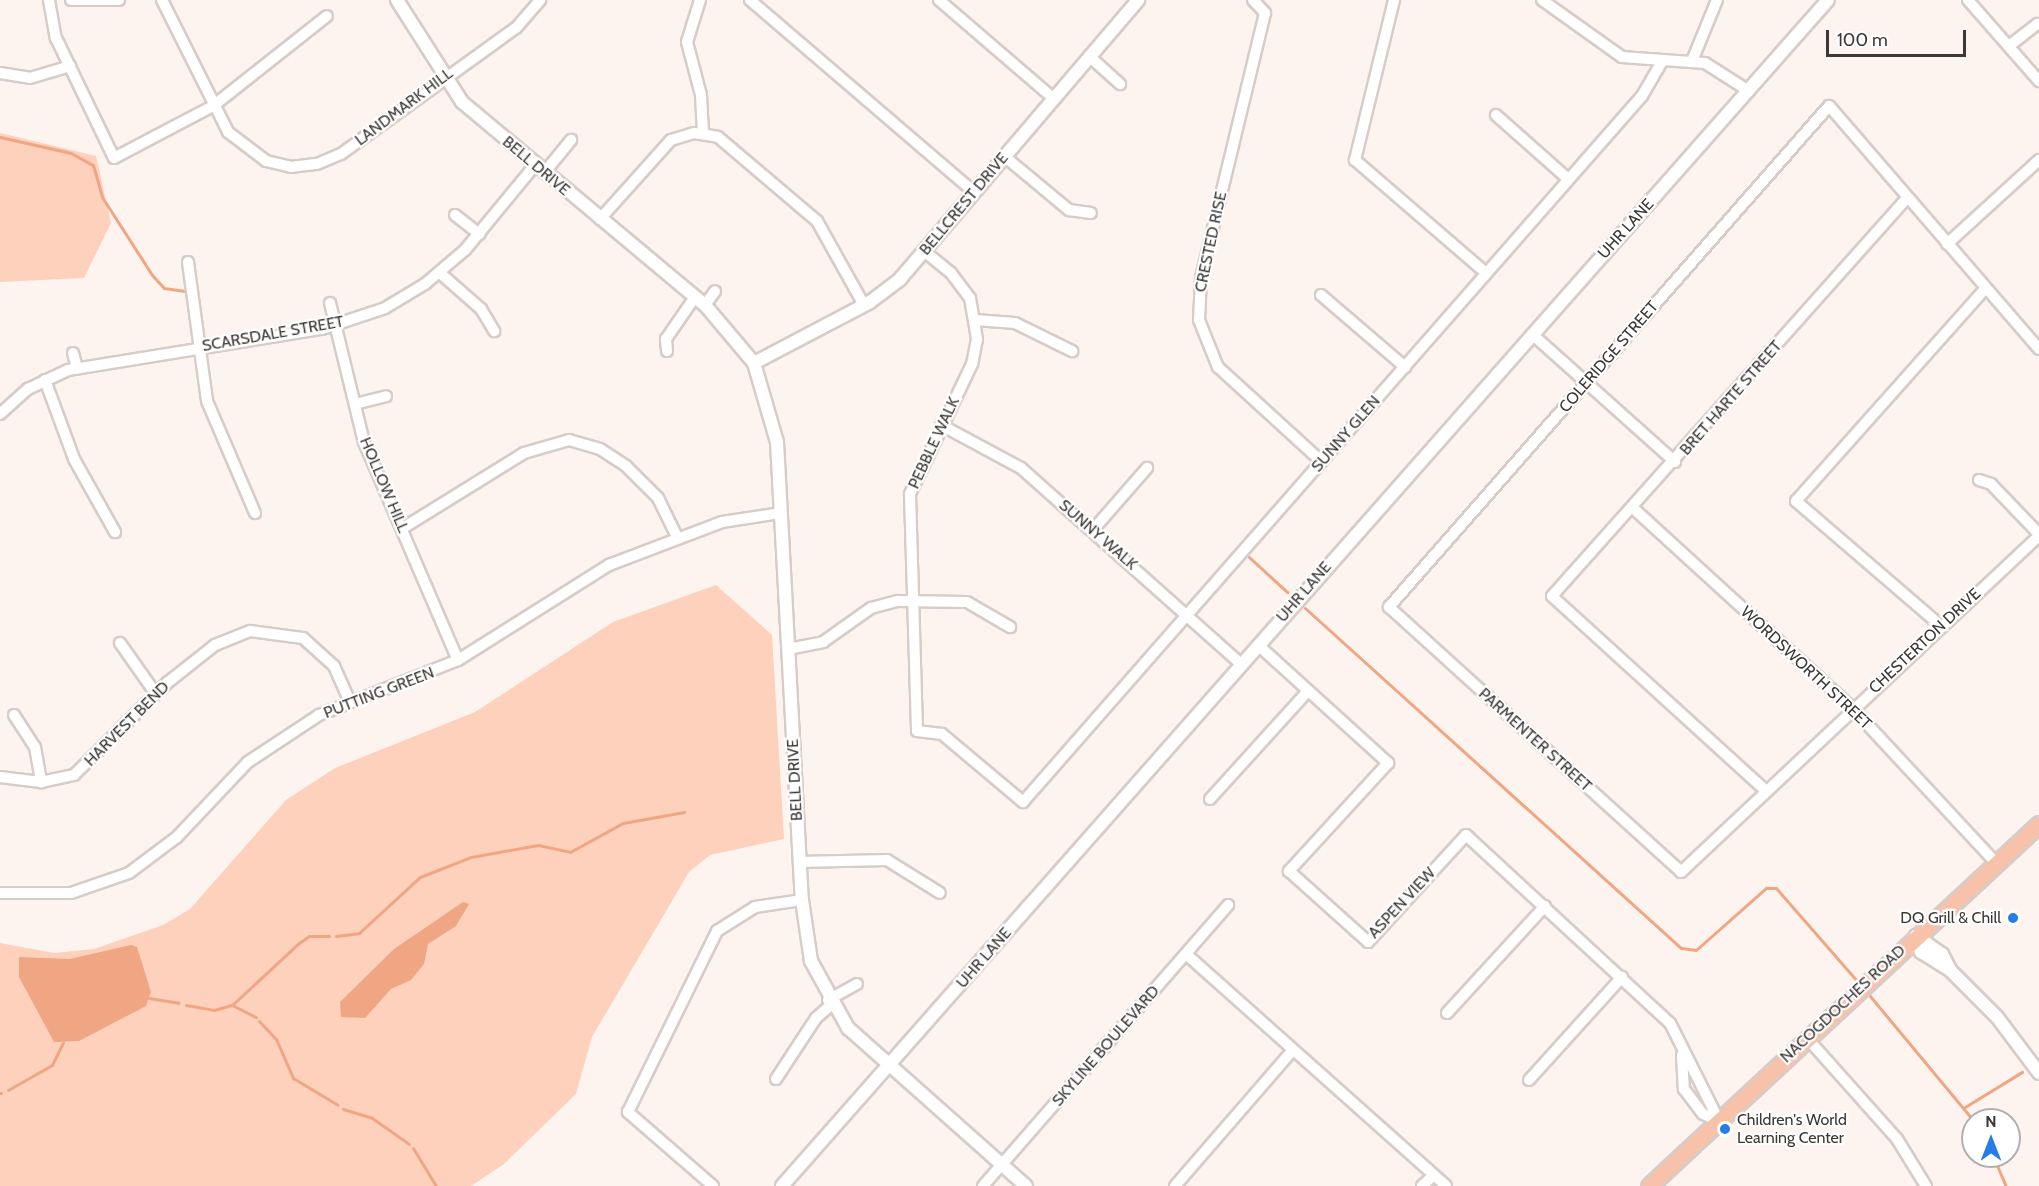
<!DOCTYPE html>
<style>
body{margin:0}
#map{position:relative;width:2039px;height:1186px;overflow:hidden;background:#fef4ef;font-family:Cabin,sans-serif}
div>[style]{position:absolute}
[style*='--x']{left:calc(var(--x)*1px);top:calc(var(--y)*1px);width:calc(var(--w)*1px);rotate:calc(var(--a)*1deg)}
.green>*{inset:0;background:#fdd1bc}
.water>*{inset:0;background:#f0a683}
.stream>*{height:3px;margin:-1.5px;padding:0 1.5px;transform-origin:1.5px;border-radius:1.5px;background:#f0a683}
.roads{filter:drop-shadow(2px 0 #d6ccc8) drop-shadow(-2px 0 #d6ccc8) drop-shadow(0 2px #d6ccc8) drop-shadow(0 -2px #d6ccc8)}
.minor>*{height:10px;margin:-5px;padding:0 5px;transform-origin:5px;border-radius:5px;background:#fff}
.tertiary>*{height:12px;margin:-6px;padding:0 6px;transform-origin:6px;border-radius:6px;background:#fff}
.primary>*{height:15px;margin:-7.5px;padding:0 7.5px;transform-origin:7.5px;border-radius:7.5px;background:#f7c2a9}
.dots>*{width:16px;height:16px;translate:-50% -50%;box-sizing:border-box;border:3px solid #fff;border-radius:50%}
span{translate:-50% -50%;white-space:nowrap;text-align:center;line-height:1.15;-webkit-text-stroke:4.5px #fff;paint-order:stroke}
.street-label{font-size:16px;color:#3c3836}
.poi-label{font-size:16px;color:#3c3836}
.right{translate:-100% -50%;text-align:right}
.left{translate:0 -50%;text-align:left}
.north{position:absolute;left:1961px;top:1108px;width:60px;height:60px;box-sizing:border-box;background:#fff;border:2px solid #b1afaf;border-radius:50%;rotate:0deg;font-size:16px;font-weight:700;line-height:24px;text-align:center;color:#3c3836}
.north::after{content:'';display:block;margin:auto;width:21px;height:27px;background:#257de7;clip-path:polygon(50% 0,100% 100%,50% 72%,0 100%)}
.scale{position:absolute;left:1826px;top:30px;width:140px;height:27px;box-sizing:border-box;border:3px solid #3c3836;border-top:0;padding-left:8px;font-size:18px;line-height:21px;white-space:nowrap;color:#3c3836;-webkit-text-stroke:4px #fff;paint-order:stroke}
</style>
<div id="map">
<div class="green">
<i style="clip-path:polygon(0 133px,96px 156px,111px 223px,84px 278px,0 282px)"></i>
<i style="clip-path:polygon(716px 585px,772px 635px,784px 839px,710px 855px,689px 872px,592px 1037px,576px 1094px,504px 1164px,471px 1186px,0 1186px,0 943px,54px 953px,94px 949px,163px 925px,190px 909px,286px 800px,335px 768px,475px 712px,613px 622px)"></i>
</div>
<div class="water">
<i style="clip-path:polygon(463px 902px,469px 904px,456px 926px,428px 944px,424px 964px,411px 980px,391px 989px,365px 1018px,341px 1017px,340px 1002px,394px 949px)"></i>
<i style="clip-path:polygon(131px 945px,137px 947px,151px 992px,146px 1006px,79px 1041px,54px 1042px,19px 977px,19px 957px,70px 959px)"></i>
</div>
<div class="stream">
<i style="--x:0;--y:137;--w:73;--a:12.7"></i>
<i style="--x:71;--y:153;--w:25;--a:29"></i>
<i style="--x:93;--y:165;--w:33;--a:74"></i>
<i style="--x:102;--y:197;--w:93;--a:57.3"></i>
<i style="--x:152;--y:275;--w:18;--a:47"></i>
<i style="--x:164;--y:288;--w:21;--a:8"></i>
<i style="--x:1249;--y:557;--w:52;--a:42.6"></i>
<i style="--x:1305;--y:608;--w:507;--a:42.12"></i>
<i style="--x:1681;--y:948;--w:15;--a:8"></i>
<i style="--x:1696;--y:950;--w:94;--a:-41.5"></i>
<i style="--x:1766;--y:888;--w:10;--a:0"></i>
<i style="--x:1776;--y:888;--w:126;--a:48.9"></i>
<i style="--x:336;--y:936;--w:23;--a:-7"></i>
<i style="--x:359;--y:933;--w:83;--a:-42.6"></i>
<i style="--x:420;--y:877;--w:55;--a:-21.4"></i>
<i style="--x:471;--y:857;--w:68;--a:-10.2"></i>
<i style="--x:538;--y:845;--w:33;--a:12"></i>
<i style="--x:570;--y:852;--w:60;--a:-28.7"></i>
<i style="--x:623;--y:823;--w:62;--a:-10.2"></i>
<i style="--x:1865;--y:990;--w:169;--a:50.3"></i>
<i style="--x:149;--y:998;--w:30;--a:9"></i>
<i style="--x:186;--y:1005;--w:28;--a:10"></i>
<i style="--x:214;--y:1010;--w:19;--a:-16"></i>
<i style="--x:232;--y:1005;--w:91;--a:-42.8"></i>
<i style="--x:299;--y:943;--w:12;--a:-35"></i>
<i style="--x:309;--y:936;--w:20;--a:0"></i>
<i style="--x:232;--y:1005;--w:27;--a:27"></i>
<i style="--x:259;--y:1021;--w:25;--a:47"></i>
<i style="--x:276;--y:1039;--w:43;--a:66.4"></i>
<i style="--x:293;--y:1078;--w:52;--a:31"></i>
<i style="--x:8;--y:1090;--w:51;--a:-29.6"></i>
<i style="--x:52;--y:1065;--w:25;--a:-64"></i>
<i style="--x:0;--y:1093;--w:1;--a:0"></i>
<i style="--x:1965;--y:1107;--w:67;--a:-31.6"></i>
<i style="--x:343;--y:1109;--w:30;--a:17"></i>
<i style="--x:372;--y:1118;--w:45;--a:35.1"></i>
<i style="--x:413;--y:1148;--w:44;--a:58.8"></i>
<i style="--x:1993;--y:1156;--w:33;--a:67"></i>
</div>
<div class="roads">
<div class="minor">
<i style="--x:49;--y:0;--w:39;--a:80"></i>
<i style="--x:56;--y:38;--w:133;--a:64.2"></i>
<i style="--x:114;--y:158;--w:112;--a:-27.7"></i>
<i style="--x:213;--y:106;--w:145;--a:-38.3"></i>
<i style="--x:71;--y:0;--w:48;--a:0"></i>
<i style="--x:162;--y:0;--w:148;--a:63.4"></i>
<i style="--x:228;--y:132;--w:48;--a:37.3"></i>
<i style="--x:266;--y:161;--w:26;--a:13"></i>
<i style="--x:291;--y:167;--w:26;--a:-7"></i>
<i style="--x:317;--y:164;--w:26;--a:-23"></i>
<i style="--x:341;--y:154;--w:216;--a:-35.8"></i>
<i style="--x:516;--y:28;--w:37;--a:-49"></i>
<i style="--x:700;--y:0;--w:44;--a:107.2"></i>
<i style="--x:687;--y:42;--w:55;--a:75.2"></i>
<i style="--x:701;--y:95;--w:38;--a:87"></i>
<i style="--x:750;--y:0;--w:295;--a:40.6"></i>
<i style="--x:939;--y:0;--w:150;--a:40.7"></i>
<i style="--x:1253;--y:0;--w:18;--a:47"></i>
<i style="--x:1265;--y:13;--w:273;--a:103.6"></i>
<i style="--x:1201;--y:278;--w:42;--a:92.7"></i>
<i style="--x:1199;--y:320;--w:51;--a:68"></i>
<i style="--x:1218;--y:367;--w:139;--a:42.4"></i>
<i style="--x:1394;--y:0;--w:165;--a:103.7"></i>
<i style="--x:1355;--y:160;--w:173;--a:40.8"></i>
<i style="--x:1542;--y:0;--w:98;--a:35.5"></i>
<i style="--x:1622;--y:57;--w:83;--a:4.1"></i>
<i style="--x:1705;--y:63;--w:52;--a:32.5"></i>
<i style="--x:1968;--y:0;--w:108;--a:48.8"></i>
<i style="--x:2009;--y:46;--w:36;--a:-38"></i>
<i style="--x:1089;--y:56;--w:42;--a:42.1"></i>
<i style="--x:1692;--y:61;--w:66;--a:-67.7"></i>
<i style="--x:0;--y:73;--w:30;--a:9"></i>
<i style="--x:30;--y:78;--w:42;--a:-16.7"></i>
<i style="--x:1496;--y:115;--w:96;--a:41.6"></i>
<i style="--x:1004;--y:156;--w:85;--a:39.7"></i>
<i style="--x:1069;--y:210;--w:22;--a:8"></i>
<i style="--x:544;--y:173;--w:43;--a:-50.7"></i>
<i style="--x:455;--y:215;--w:31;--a:38"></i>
<i style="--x:600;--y:219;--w:106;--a:-48.1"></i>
<i style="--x:671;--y:140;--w:24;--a:-17"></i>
<i style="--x:694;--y:133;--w:24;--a:9"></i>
<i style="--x:718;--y:137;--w:130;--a:40.3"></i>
<i style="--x:817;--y:221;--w:96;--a:60.8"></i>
<i style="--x:1947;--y:244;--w:125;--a:-42.4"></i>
<i style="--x:924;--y:251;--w:35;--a:39"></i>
<i style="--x:951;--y:273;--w:31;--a:53"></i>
<i style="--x:970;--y:298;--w:42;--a:80.3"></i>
<i style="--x:977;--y:339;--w:25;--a:101"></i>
<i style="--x:972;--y:364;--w:144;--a:115.5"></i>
<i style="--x:910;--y:494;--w:237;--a:88.3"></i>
<i style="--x:917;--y:731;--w:25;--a:7"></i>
<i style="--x:942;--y:734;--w:106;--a:40"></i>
<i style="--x:1023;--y:802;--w:939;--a:-48.76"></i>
<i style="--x:1642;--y:96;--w:39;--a:-60"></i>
<i style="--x:188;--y:262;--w:140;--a:82.2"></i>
<i style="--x:207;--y:401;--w:122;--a:66.8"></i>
<i style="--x:440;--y:273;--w:55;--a:41.3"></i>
<i style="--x:481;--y:309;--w:26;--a:59"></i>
<i style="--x:1321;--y:295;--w:111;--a:40.6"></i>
<i style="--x:330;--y:303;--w:143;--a:76.3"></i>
<i style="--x:364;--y:442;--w:237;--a:66.7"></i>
<i style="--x:705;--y:305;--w:17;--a:-54"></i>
<i style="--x:975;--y:320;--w:40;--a:4.3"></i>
<i style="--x:1015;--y:323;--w:64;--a:26.2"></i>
<i style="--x:1532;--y:334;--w:192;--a:41.8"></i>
<i style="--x:2039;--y:349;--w:321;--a:-130.8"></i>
<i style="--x:1829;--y:106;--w:667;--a:131.29"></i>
<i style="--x:1389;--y:607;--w:394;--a:42.2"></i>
<i style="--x:1681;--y:872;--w:491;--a:-43.2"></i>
<i style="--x:667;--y:351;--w:12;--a:-95"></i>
<i style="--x:666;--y:339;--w:51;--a:-55.4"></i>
<i style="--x:73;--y:353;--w:16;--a:75"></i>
<i style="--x:45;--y:380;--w:84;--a:69.8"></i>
<i style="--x:74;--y:459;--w:84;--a:60.7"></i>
<i style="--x:355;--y:404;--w:32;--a:-14"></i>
<i style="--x:0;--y:414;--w:38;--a:-42"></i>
<i style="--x:28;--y:389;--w:44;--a:-25.4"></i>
<i style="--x:68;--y:370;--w:257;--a:-9.2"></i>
<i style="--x:322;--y:329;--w:66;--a:-18.4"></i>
<i style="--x:385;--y:308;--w:47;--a:-31"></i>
<i style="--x:425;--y:284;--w:52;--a:-40.4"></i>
<i style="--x:465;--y:250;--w:110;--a:-50.5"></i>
<i style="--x:941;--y:425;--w:91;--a:28.3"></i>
<i style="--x:1021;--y:468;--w:295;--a:41.7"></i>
<i style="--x:1979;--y:480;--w:13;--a:18"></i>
<i style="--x:1991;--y:484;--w:69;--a:46.2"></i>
<i style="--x:1633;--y:508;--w:298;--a:42.4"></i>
<i style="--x:1853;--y:709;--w:210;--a:47.1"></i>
<i style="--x:403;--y:528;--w:142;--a:-31.8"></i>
<i style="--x:524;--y:453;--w:47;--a:-16.1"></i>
<i style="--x:569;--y:440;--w:32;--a:16"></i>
<i style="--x:600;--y:449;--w:31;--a:33"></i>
<i style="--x:626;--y:466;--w:45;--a:45"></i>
<i style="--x:658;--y:498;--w:43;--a:64"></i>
<i style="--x:1092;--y:531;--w:84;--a:-48.9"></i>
<i style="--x:1940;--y:625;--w:190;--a:-139.3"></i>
<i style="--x:1796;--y:501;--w:285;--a:-48.3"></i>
<i style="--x:120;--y:643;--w:62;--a:54.8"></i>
<i style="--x:1258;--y:645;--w:176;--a:42.2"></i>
<i style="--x:1388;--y:763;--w:147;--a:132.5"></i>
<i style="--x:1289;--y:871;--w:106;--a:41.9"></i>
<i style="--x:1368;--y:942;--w:145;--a:-47.5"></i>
<i style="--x:1466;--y:835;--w:277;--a:42.7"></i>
<i style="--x:1670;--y:1023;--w:110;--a:63.4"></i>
<i style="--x:788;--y:649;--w:36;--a:-11"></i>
<i style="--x:823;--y:642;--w:59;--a:-35.3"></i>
<i style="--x:871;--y:608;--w:28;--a:-15"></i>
<i style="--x:898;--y:601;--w:69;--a:0.8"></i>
<i style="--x:967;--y:602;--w:50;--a:30.2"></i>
<i style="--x:14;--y:715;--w:38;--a:57"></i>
<i style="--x:35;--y:747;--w:36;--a:80"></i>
<i style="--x:0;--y:777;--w:41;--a:7"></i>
<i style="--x:41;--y:782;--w:34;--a:-12"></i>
<i style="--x:74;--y:775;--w:131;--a:-44.7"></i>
<i style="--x:167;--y:683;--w:61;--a:-38.4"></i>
<i style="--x:215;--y:645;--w:38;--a:-22"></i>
<i style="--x:250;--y:631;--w:53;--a:7.5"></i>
<i style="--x:303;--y:638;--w:42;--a:42.1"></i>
<i style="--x:334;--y:666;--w:39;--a:66"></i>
<i style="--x:1765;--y:790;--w:288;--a:-137.7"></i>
<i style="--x:1552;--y:596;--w:533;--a:-48.27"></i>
<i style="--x:1210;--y:799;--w:146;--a:-47.8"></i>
<i style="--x:799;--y:862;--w:88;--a:-1.3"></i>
<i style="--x:887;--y:860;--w:62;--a:31.9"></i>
<i style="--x:0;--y:893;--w:71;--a:0"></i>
<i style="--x:71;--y:893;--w:61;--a:-19"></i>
<i style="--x:129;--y:873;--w:60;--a:-36.9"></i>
<i style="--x:177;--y:837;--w:103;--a:-46.6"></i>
<i style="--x:248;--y:762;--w:85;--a:-33.5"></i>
<i style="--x:319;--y:715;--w:149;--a:-21.6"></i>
<i style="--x:458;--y:660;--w:178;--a:-32.2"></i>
<i style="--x:609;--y:565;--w:121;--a:-20.8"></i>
<i style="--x:722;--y:522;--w:60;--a:-8.7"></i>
<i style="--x:1186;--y:954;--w:348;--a:41.7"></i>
<i style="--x:828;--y:1000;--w:33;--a:-29"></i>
<i style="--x:1447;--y:1013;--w:145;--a:-47.5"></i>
<i style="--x:1807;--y:1038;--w:135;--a:48.3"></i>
<i style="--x:1897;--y:1139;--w:55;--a:58.3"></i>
<i style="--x:1682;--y:1055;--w:34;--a:87"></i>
<i style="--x:1684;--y:1089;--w:31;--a:53"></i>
<i style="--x:1703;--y:1114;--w:17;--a:24"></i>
<i style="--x:776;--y:1079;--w:73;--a:-56.7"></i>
<i style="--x:816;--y:1018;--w:20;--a:-41"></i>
<i style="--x:1529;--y:1080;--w:139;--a:-47.9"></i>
<i style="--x:713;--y:1186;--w:113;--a:-139"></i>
<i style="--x:628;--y:1112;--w:202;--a:-63.8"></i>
<i style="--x:717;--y:931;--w:45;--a:-32.3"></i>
<i style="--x:755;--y:907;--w:48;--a:-8.5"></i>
<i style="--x:983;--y:1186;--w:373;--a:-48.9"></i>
<i style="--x:1175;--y:1186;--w:180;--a:-49.1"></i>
<i style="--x:1422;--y:1186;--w:16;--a:-43"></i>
</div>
<div class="tertiary">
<i style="--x:397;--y:0;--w:121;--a:57.5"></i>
<i style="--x:462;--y:102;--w:317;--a:39.9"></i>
<i style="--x:705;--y:305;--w:76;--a:49.8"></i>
<i style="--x:754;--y:363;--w:82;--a:73.8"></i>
<i style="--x:777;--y:442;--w:459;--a:86.9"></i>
<i style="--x:802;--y:900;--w:62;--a:81.6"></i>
<i style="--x:811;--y:961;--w:77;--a:61.1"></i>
<i style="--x:848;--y:1028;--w:238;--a:41.6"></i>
<i style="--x:754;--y:363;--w:131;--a:-27.7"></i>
<i style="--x:870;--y:302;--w:38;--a:-37"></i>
<i style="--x:900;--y:279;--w:367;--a:-49.5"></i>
<i style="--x:1916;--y:936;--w:32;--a:35"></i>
<i style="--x:1942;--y:954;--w:18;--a:63"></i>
<i style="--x:1950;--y:970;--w:66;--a:45"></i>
<i style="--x:1997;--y:1017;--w:70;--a:53.1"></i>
<i style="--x:1916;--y:936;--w:17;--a:73"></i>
<i style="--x:1921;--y:952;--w:34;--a:32"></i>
<i style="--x:782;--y:1186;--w:1581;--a:-48.59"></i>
</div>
<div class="primary">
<i style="--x:1649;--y:1186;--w:532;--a:-42.87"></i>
</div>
</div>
<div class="dots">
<i style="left:2013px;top:918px;background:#257de7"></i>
<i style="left:1725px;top:1129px;background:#257de7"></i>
</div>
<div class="street-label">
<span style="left:404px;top:107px;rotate:-37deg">LANDMARK HILL</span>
<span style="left:536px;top:166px;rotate:40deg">BELL DRIVE</span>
<span style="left:964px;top:204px;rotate:-50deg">BELLCREST DRIVE</span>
<span style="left:1626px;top:229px;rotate:-48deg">UHR LANE</span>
<span style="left:1211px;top:242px;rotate:-78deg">CRESTED RISE</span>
<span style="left:273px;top:334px;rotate:-10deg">SCARSDALE STREET</span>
<span style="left:1609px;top:357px;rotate:-49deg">COLERIDGE STREET</span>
<span style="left:1731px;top:398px;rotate:-49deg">BRET HARTE STREET</span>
<span style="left:1346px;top:434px;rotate:-49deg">SUNNY GLEN</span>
<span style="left:934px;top:443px;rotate:-65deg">PEBBLE WALK</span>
<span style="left:384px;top:485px;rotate:67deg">HOLLOW HILL</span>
<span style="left:1098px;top:535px;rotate:41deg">SUNNY WALK</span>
<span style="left:1304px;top:592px;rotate:-49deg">UHR LANE</span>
<span style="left:1925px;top:641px;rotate:-43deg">CHESTERTON DRIVE</span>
<span style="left:1806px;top:668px;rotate:43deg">WORDSWORTH STREET</span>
<span style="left:379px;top:693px;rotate:-21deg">PUTTING GREEN</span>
<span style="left:127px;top:724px;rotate:-45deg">HARVEST BEND</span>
<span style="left:1535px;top:740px;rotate:42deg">PARMENTER STREET</span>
<span style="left:795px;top:780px;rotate:-93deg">BELL DRIVE</span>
<span style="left:1402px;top:903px;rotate:-47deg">ASPEN VIEW</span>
<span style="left:984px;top:958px;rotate:-49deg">UHR LANE</span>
<span style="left:1843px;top:1004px;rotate:-43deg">NACOGDOCHES ROAD</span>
<span style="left:1106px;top:1046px;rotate:-49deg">SKYLINE BOULEVARD</span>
</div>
<div class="poi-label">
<span class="right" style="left:2001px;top:918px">DQ Grill &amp; Chill</span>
<span class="left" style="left:1737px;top:1129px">Children's World<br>Learning Center</span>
</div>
<div class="north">N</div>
<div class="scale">100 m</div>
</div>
